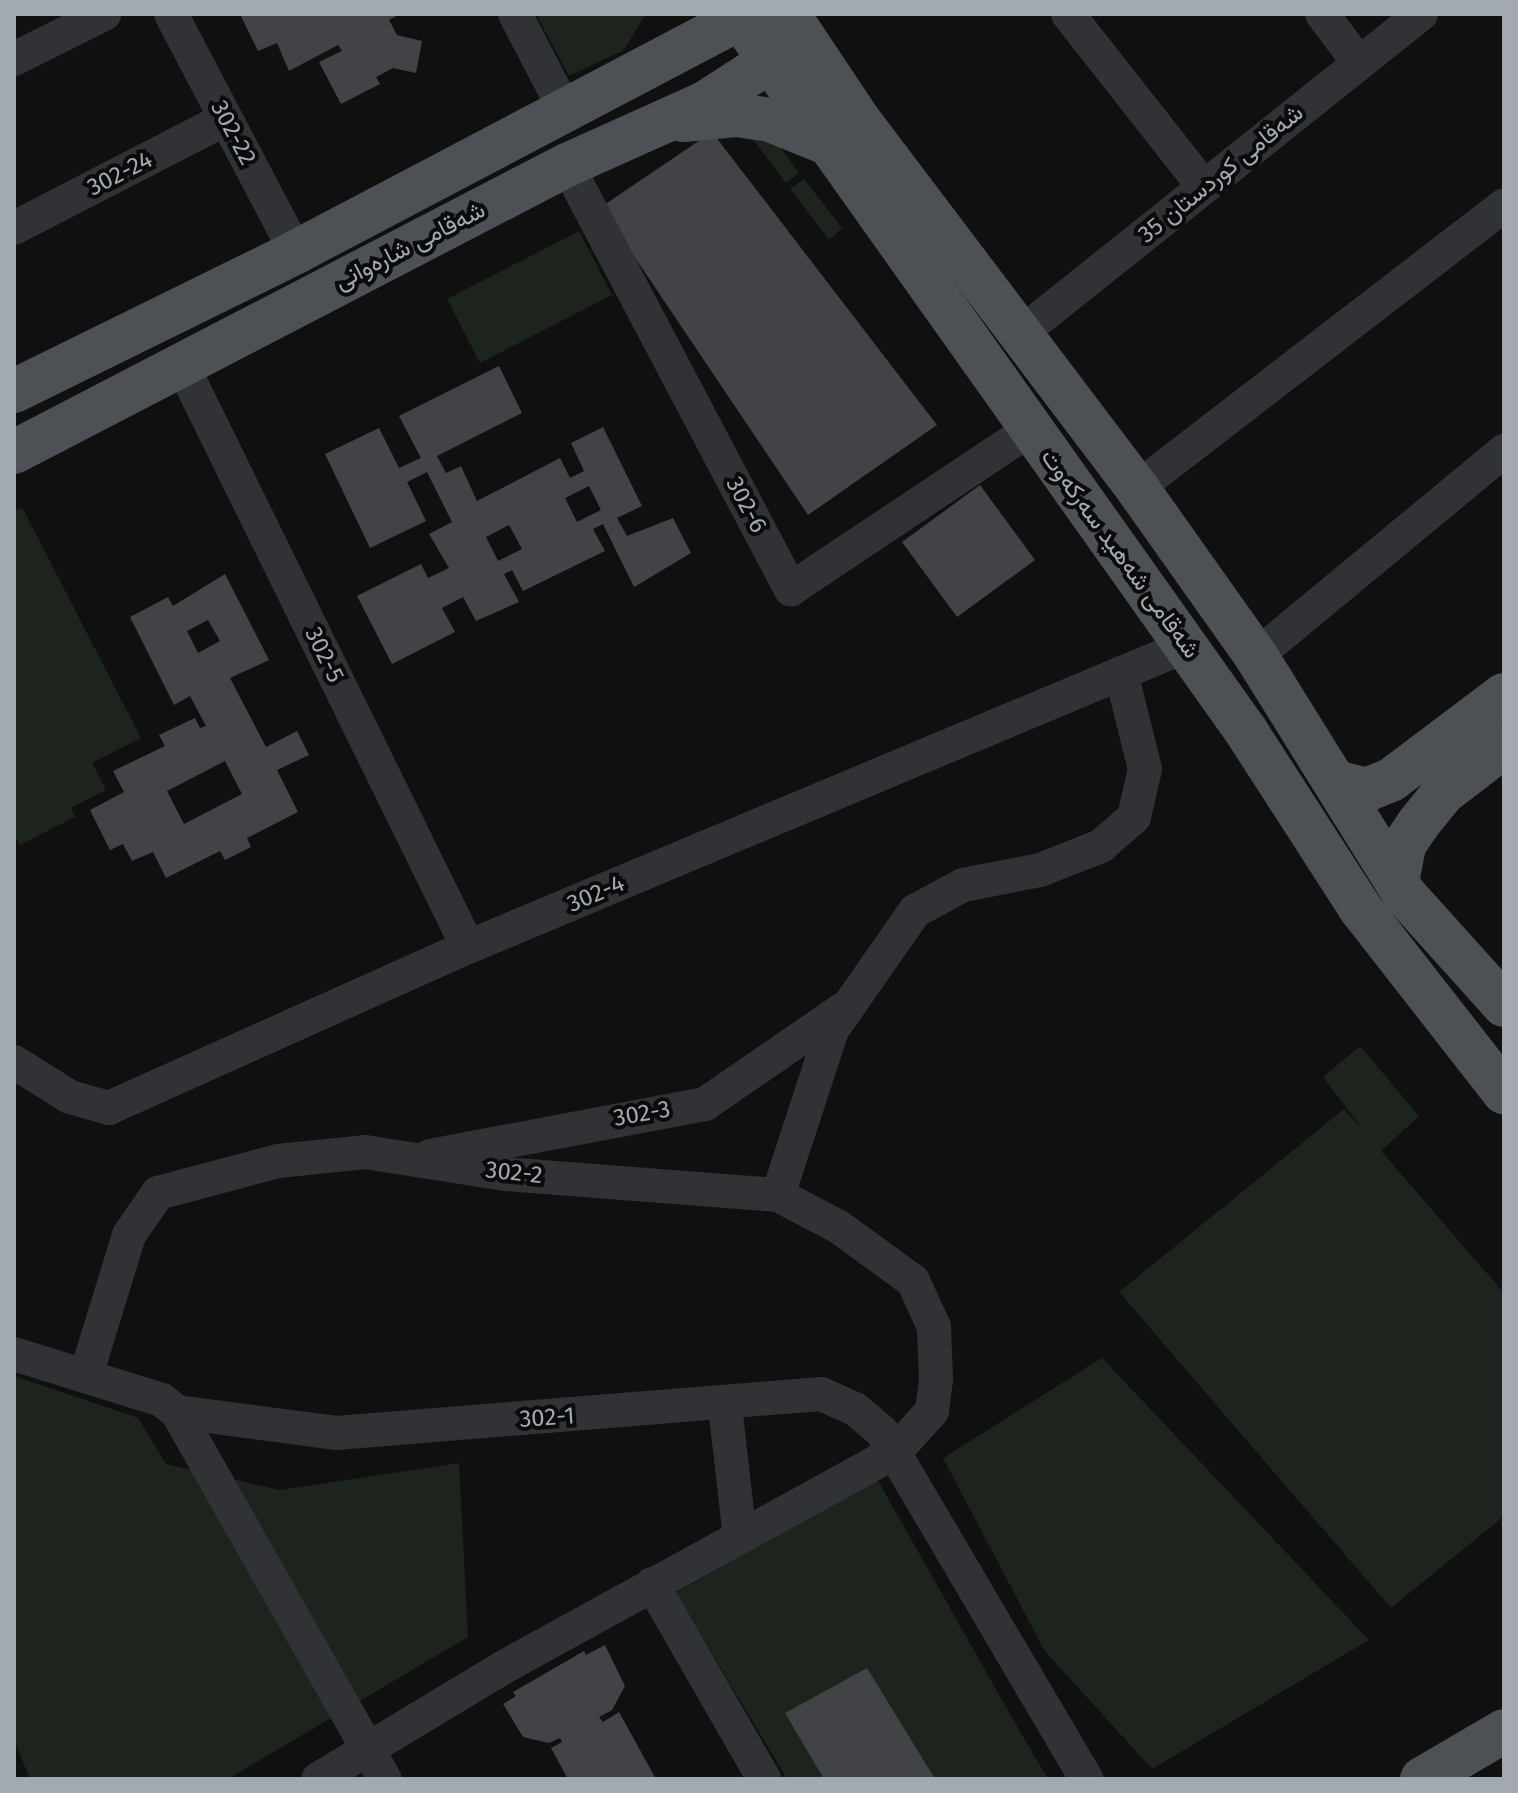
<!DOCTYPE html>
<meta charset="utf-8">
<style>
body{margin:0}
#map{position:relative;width:1518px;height:1793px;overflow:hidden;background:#101011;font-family:"Fira Sans",Vazirmatn,sans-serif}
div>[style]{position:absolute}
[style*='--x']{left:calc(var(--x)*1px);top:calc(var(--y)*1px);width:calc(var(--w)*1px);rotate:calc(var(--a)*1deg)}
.green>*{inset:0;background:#1d231d}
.building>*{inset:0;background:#414346}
.minor>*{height:34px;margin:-17px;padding:0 17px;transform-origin:17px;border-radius:17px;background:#313235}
.major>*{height:44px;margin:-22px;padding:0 22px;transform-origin:22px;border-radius:22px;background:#4d5054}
span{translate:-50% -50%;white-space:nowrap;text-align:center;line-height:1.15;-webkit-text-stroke:8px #0b0b0c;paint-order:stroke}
.street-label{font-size:24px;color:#a2a9b0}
.frame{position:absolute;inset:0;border:16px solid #a2a9b0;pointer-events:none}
</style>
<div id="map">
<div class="green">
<i style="clip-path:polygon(536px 14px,646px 14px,624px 50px,569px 76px)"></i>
<i style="clip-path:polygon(747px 132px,772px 136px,799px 173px,786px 183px)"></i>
<i style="clip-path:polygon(804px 179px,842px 228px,829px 240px,790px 189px)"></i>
<i style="clip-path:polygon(579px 231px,612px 295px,480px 363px,447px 299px)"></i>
<i style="clip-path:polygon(22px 507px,141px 738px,92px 763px,106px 790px,71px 808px,75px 817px,20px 845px,14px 833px,14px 511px)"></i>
<i style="clip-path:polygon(1360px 1046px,1419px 1116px,1381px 1151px,1504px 1293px,1504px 1516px,1391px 1608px,1119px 1292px,1344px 1109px,1365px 1132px,1323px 1077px)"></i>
<i style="clip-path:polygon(1102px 1358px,1369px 1640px,1152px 1769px,1044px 1650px,943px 1458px)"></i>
<i style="clip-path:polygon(14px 1376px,138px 1418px,166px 1464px,280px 1490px,459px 1463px,468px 1637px,228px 1779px,30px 1779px,14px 1740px)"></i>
<i style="clip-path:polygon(877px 1479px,1022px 1735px,1048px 1779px,787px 1779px,676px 1593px)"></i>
</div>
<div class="building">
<i style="clip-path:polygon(240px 14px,400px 14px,389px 20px,397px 35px,422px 41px,416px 73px,393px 68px,376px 77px,380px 84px,341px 104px,319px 62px,342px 51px,338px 45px,289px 71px,277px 43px,258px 51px)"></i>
<i style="clip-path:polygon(712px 132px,937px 425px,808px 515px,601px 207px)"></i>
<i style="clip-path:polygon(evenodd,499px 366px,522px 413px,437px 456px,446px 473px,461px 466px,477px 501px,560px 458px,570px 478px,584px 471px,571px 443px,603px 427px,642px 506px,617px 518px,627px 536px,673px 518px,691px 553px,634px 587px,603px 524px,593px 529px,605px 551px,523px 591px,512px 570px,504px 574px,519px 602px,476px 621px,463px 597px,442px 608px,455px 632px,392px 664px,357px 596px,421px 564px,428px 578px,449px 568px,429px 534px,452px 522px,427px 472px,407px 482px,426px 521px,370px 548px,325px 454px,379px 428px,399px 468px,421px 458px,399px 416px,499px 366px,589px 486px,601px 510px,577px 522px,565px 498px,589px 486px,499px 366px,509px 525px,522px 549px,498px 561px,486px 537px,509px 525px)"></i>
<i style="clip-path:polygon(980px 485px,1035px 560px,957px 617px,902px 542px)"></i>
<i style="clip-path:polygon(evenodd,225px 574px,269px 660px,230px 678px,266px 747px,297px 731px,309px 755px,277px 770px,298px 812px,247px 838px,251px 847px,225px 860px,220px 851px,166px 878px,153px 852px,132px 861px,123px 844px,110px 850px,90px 810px,124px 792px,113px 771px,165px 746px,159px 735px,195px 718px,200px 728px,206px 726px,190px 696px,174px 705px,130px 617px,168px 597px,173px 606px,225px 574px,208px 620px,220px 641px,198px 653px,187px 631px,208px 620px,225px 574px,225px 761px,242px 794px,184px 824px,167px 791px,225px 761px)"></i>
<i style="clip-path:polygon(605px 1645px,625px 1686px,612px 1710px,599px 1717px,603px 1722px,619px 1712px,656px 1779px,568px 1779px,551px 1748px,562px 1742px,560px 1738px,549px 1743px,523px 1737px,503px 1704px,516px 1696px,513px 1692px,584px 1651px,586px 1655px)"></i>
<i style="clip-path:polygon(867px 1668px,935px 1779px,824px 1779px,785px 1713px)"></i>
</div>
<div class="minor">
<i style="--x:171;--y:14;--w:269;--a:62.3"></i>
<i style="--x:515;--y:14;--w:110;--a:62.5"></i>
<i style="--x:1068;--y:14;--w:220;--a:51.8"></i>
<i style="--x:1322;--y:14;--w:61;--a:52.9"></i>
<i style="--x:14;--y:59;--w:101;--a:-26.6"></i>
<i style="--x:567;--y:165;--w:480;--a:62.2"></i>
<i style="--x:791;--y:589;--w:288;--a:-33.7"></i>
<i style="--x:14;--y:228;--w:237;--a:-27.3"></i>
<i style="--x:1020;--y:334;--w:513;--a:-38.59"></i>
<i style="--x:181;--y:363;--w:651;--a:63.83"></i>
<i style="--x:1137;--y:488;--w:463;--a:-37.6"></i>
<i style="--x:1256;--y:656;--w:322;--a:-39.6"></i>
<i style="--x:14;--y:1062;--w:66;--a:32"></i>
<i style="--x:70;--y:1097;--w:41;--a:15.8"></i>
<i style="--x:109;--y:1108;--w:393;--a:-24.2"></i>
<i style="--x:468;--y:947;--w:779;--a:-22.74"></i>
<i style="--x:430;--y:1156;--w:280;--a:-10.7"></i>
<i style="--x:705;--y:1104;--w:168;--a:-34.5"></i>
<i style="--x:778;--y:1195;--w:174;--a:-71.9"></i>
<i style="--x:832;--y:1030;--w:145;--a:-55.1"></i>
<i style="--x:915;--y:911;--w:55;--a:-28.4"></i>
<i style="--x:963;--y:885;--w:78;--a:-11"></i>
<i style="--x:1040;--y:870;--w:66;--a:-21.5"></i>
<i style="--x:1101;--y:846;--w:44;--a:-41.3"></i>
<i style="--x:1134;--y:817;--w:49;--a:-77.1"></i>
<i style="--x:1145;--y:769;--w:99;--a:-104"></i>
<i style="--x:14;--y:1354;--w:155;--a:17.3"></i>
<i style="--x:162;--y:1400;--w:19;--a:39"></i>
<i style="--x:177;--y:1412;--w:422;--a:60.5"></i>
<i style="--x:86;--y:1375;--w:146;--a:-72.9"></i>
<i style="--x:129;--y:1235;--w:51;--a:-55.4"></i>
<i style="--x:158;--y:1193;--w:124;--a:-14.9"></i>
<i style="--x:278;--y:1161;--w:87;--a:-5.9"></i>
<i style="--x:365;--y:1152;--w:142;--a:8.9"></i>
<i style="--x:505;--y:1174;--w:274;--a:4.4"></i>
<i style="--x:778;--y:1195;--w:69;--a:27.7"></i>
<i style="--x:839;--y:1227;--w:92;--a:36.1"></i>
<i style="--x:913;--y:1281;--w:51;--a:65.5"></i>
<i style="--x:934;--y:1327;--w:52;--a:87.8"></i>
<i style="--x:936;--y:1379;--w:32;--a:97"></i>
<i style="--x:932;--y:1411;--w:55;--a:132.1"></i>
<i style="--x:895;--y:1452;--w:446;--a:151.2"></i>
<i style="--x:504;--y:1667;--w:217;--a:148.9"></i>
<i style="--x:725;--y:1406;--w:132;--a:83.5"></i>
<i style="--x:177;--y:1412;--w:160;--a:7.5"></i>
<i style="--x:336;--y:1433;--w:487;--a:-4.6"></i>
<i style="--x:821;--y:1394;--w:37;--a:24"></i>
<i style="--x:855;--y:1409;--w:35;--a:40"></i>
<i style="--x:882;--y:1432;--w:403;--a:59.5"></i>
<i style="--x:652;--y:1584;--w:225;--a:60.1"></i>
</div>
<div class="major">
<i style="--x:737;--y:14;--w:879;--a:54.63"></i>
<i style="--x:1246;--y:731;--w:211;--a:57.2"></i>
<i style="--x:1360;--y:908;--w:234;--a:52"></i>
<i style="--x:788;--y:14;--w:126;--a:56.3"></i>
<i style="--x:858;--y:119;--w:463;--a:52.9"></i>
<i style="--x:1137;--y:488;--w:206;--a:54.7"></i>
<i style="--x:1256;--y:656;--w:282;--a:58.1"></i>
<i style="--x:1405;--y:895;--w:148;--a:48"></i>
<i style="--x:683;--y:120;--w:53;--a:-5.4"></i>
<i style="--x:736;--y:115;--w:34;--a:8"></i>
<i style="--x:770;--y:120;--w:61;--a:22"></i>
<i style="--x:14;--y:391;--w:314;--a:-26.2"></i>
<i style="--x:296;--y:252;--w:511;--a:-27.77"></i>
<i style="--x:14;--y:452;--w:623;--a:-27.43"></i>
<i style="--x:567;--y:165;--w:151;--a:-24.2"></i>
<i style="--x:705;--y:103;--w:103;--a:-32.8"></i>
<i style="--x:1340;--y:783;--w:27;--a:15"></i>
<i style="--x:1366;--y:790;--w:27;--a:-22"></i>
<i style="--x:1391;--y:780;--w:141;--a:-37"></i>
<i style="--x:1397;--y:882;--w:38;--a:-79"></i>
<i style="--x:1404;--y:845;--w:25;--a:-56"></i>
<i style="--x:1418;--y:824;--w:40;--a:-51"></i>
<i style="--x:1443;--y:793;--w:77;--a:-37.6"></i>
<i style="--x:1422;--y:1779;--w:95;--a:-30.3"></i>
</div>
<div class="street-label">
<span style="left:233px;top:133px;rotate:62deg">302-22</span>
<span style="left:120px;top:174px;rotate:-27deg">302-24</span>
<span style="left:1221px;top:174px;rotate:-39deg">شەقامی کوردستان 35</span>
<span style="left:410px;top:246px;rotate:-27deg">شەقامی شارەوانی</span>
<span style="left:746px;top:505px;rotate:62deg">302-6</span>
<span style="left:1120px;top:554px;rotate:54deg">شەقامی شەهید سەرکەوت</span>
<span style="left:324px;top:655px;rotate:64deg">302-5</span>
<span style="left:596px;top:894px;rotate:-23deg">302-4</span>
<span style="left:642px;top:1114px;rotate:-10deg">302-3</span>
<span style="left:514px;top:1173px;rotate:6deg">302-2</span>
<span style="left:547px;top:1418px;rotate:-4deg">302-1</span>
</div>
<div class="frame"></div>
</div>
